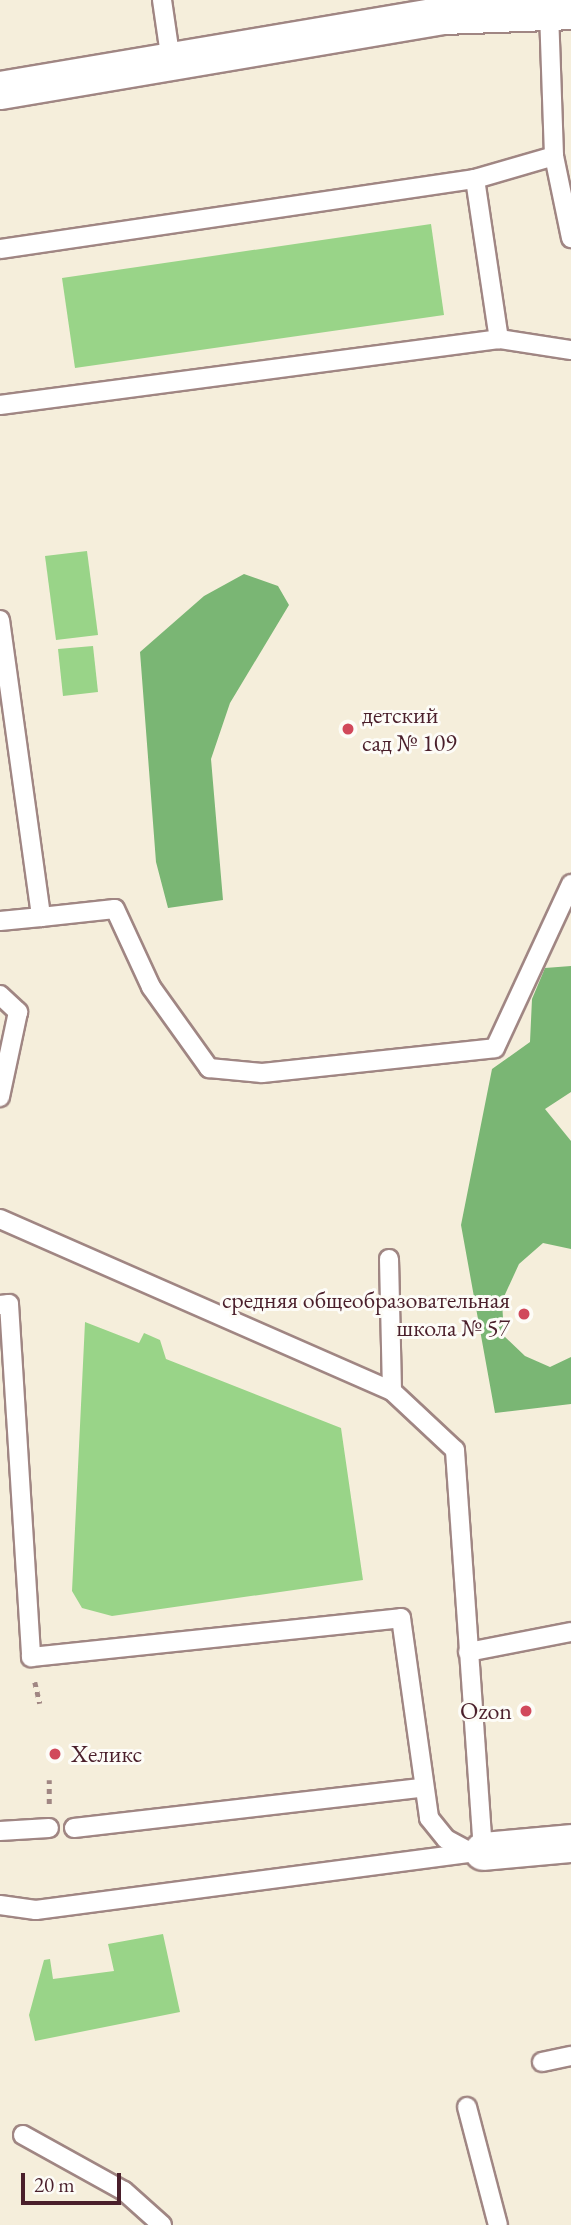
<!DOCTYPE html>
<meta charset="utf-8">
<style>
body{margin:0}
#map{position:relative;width:571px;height:2225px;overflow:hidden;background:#f5eedb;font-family:"EB Garamond",serif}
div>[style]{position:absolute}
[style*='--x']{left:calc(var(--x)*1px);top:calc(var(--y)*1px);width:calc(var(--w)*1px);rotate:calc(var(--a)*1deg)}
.green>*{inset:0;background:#99d488}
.forest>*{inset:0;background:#7ab674}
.path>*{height:4.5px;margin-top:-2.25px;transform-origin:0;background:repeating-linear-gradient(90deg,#a08683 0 5px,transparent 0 10px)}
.roads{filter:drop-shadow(2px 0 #a08683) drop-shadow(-2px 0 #a08683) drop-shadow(0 2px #a08683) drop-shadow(0 -2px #a08683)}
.lane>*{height:18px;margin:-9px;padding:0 9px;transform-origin:9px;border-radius:9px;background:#fff}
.street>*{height:37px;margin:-18.5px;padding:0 18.5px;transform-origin:18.5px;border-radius:18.5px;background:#fff}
.dots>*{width:19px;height:19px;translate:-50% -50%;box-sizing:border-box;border:4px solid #fdfcf7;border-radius:50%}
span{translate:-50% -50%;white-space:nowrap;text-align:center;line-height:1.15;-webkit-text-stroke:6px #fdfcf7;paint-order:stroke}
.poi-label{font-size:24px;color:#4a1f2b}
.left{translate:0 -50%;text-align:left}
.right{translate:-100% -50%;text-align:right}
.scale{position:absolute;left:21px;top:2173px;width:100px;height:32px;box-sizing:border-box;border:4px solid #4a1f2b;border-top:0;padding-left:9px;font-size:21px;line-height:24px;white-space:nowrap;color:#4a1f2b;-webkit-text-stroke:5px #fdfcf7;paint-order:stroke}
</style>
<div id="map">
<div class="green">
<i style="clip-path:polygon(431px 224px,444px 315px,75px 368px,62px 278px)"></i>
<i style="clip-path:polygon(87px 551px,98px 635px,56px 640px,45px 556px)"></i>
<i style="clip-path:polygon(93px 646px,98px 692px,63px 696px,58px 649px)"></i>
<i style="clip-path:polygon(85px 1322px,139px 1343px,144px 1333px,160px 1340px,166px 1359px,341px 1428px,363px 1580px,112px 1616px,82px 1608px,72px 1591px)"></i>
<i style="clip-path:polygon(163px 1934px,180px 2012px,35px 2041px,29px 2015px,44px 1960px,50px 1959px,53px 1979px,114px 1971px,108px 1944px)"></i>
</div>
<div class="forest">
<i style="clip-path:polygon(244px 574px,278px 586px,289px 605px,230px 703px,211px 759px,223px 900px,168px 908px,156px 862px,140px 652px,204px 596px)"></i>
<i style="clip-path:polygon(571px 966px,571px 1092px,545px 1109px,571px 1141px,571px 1249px,543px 1243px,519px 1264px,502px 1301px,504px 1336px,525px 1356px,550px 1367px,571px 1357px,571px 1404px,495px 1413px,461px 1225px,492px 1069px,530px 1042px,532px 999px,545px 968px)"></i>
</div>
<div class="path">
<i style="--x:35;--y:1682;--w:22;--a:77"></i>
<i style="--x:49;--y:1804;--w:24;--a:-90"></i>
</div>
<div class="roads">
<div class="lane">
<i style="--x:162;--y:0;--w:63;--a:81.7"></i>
<i style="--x:549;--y:12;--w:144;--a:88"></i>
<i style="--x:554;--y:156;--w:84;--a:78.3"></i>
<i style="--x:475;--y:179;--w:162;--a:81.5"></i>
<i style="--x:0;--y:249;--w:480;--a:-8.4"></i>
<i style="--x:475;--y:179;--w:82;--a:-16.2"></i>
<i style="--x:0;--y:405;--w:503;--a:-7.53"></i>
<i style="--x:499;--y:339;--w:73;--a:8.7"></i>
<i style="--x:0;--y:620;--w:300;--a:82.1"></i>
<i style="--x:41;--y:917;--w:41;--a:174.4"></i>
<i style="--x:41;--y:917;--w:74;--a:-6.2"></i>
<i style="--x:115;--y:909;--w:86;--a:65.2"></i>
<i style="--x:151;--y:987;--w:100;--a:54.4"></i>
<i style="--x:209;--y:1068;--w:53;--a:5.4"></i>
<i style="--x:262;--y:1073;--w:234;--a:-6.1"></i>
<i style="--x:495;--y:1048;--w:181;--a:-65.1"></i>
<i style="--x:0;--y:995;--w:25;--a:43"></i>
<i style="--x:18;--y:1012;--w:87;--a:102"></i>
<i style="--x:0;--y:1219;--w:428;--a:23.7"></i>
<i style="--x:0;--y:1305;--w:9;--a:-6"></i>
<i style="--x:9;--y:1304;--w:354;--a:86.4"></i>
<i style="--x:31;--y:1657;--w:372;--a:-6"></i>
<i style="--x:401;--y:1618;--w:202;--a:82"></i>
<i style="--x:429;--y:1818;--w:27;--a:51"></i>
<i style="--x:446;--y:1839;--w:21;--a:28"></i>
<i style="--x:468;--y:1652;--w:105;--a:-11"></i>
<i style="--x:74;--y:1828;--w:349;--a:-6.6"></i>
<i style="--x:0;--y:1831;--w:49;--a:-3.5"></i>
<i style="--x:0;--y:1905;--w:36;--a:8"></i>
<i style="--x:36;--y:1910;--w:451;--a:-7.5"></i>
<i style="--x:483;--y:1851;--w:402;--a:-94"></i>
<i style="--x:455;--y:1450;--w:86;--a:-136.9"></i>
<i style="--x:392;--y:1391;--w:132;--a:-91.3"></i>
<i style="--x:542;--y:2062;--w:30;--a:-12"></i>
<i style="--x:467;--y:2107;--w:122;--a:75.3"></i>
<i style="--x:23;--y:2135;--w:115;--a:29"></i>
<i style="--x:124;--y:2191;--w:51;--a:41.8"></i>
</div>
<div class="street">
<i style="--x:0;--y:90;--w:449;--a:-9.6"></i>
<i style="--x:443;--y:15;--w:128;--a:-2.2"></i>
<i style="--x:483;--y:1851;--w:88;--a:-5.2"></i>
</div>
</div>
<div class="dots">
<i style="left:348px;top:729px;background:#d1495b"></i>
<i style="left:524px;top:1314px;background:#d1495b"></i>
<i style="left:526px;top:1711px;background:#d1495b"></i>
<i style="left:55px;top:1754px;background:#d1495b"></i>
</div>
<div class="poi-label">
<span class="left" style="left:362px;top:729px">детский<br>сад № 109</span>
<span class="right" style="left:510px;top:1314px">средняя общеобразовательная<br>школа № 57</span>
<span class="right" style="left:512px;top:1711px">Ozon</span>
<span class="left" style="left:71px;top:1754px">Хеликс</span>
</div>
<div class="scale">20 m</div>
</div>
